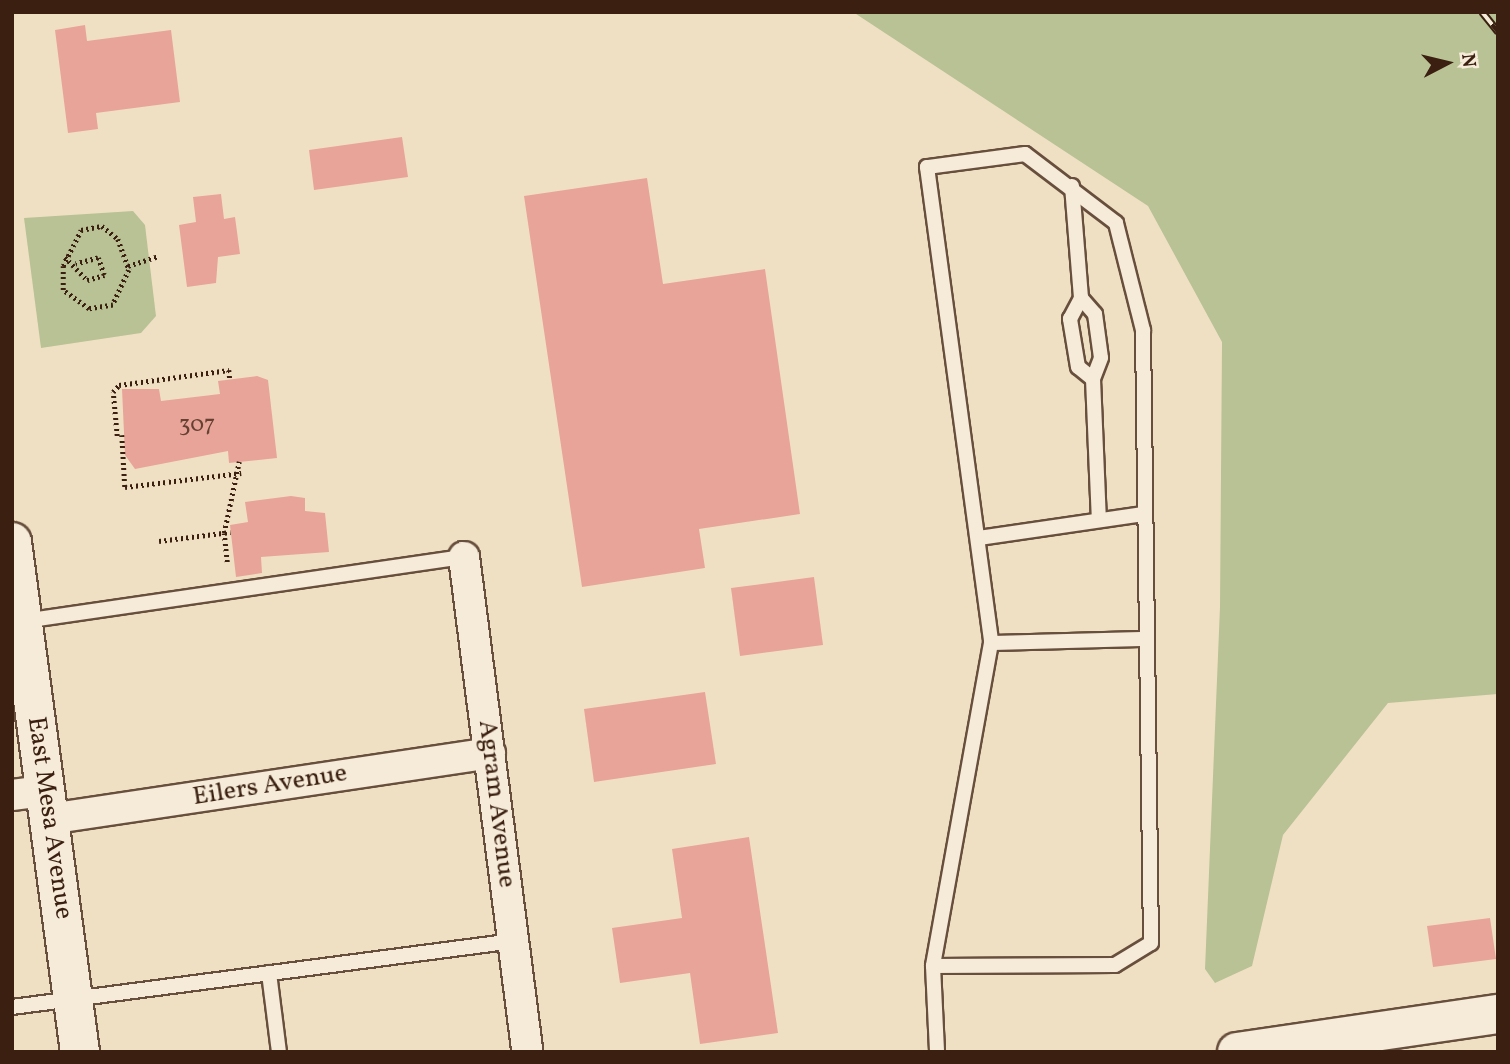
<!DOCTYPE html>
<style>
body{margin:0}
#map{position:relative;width:1510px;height:1064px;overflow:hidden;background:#f0e0c3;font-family:Vollkorn,serif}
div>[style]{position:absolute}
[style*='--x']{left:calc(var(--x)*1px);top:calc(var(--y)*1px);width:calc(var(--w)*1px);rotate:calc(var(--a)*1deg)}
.green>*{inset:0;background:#b8c295}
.building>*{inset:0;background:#e8a499}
.path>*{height:4.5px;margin-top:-2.25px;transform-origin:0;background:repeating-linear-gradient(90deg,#3b1f10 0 2px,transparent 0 5.5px)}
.roads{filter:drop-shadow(2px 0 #684f3d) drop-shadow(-2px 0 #684f3d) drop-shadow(0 2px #684f3d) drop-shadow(0 -2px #684f3d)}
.lane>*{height:14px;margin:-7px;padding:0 7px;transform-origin:7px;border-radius:7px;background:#f5ebd8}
.street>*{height:30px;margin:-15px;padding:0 15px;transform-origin:15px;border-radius:15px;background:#f5ebd8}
.secondary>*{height:38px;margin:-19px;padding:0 19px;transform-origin:19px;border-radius:19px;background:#f5ebd8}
.rail>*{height:8px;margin-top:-4px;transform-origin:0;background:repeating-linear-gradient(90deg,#f5ebd8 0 16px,#3b1f10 0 32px);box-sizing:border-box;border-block:2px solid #3b1f10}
span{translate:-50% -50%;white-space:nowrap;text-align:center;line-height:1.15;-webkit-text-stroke:5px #f5ebd8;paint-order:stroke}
.number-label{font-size:23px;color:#664032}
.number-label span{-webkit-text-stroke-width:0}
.street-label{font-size:26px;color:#3b1f10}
.frame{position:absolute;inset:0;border:14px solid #3b1f10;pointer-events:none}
.north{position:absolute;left:1412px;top:28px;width:70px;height:70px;-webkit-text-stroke:5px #f5ebd8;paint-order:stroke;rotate:83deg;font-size:19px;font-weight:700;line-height:28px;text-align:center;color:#3b1f10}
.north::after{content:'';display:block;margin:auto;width:24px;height:32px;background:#3b1f10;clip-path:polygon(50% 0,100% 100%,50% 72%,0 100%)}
</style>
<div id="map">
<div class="green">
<i style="clip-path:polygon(853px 12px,1498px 12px,1498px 694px,1388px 703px,1283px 835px,1252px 966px,1215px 983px,1205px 969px,1220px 607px,1222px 342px,1148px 206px)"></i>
<i style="clip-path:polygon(133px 211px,145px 225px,156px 316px,141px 333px,41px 348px,24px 218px)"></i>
</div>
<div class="building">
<i style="clip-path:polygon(85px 25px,87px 41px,171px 30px,180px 102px,96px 113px,98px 129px,68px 133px,55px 30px)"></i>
<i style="clip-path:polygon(402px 137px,408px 177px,314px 190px,309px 150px)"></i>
<i style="clip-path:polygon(647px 178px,663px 284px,765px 269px,800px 514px,699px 529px,705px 568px,582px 587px,524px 196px)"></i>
<i style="clip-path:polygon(221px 194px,224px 219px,235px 217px,240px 254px,218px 257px,216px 283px,187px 287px,179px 225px,196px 222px,193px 197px)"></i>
<i style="clip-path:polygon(257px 376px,268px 380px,277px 458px,229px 463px,228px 451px,135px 469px,125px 455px,122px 389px,159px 389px,161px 401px,220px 394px,218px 381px)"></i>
<i style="clip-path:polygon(291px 496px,305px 498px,305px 511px,325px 513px,329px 552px,261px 557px,262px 573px,236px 577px,230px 525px,248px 522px,245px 502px)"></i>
<i style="clip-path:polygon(814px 577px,823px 645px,740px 656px,731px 588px)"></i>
<i style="clip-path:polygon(705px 692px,716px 764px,594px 782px,584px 709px)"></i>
<i style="clip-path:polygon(749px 837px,778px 1033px,700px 1044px,690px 973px,620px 983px,612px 928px,682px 918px,672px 849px)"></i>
<i style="clip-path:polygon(1490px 918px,1496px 959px,1433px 967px,1427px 926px)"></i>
</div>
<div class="path">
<i style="--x:102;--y:226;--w:21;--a:39"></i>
<i style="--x:118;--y:239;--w:33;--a:70"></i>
<i style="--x:129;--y:270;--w:38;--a:115"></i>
<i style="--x:113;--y:305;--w:24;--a:171"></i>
<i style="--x:89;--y:309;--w:32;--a:-144"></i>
<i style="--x:63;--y:290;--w:24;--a:-90"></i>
<i style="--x:63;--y:266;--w:40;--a:-63.4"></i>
<i style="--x:81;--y:230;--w:21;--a:-11"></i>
<i style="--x:65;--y:257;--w:32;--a:46"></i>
<i style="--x:87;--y:280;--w:18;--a:-16"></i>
<i style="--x:104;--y:275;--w:18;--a:-109"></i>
<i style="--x:98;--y:258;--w:23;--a:165"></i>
<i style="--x:128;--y:266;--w:32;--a:-18"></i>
<i style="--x:122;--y:435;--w:52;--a:86.7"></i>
<i style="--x:125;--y:487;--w:117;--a:-6.9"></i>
<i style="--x:117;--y:436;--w:44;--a:-95.2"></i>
<i style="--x:113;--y:392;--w:9;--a:-49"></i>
<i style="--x:119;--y:385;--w:111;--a:-7.8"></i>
<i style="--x:229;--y:370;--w:10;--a:84"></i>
<i style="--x:159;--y:541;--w:72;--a:-7.2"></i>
<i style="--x:227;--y:562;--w:29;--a:-96"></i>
<i style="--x:224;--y:533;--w:73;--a:-78.1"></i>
</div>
<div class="roads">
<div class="lane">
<i style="--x:1072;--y:186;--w:112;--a:85.4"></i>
<i style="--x:1093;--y:379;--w:19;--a:-141"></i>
<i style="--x:1078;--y:367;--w:49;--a:-99.5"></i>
<i style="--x:1070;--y:319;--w:24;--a:-62"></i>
<i style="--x:1081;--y:298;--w:21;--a:49"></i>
<i style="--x:1095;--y:314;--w:44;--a:82.2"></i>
<i style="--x:1101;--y:358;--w:22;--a:111"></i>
<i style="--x:1093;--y:379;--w:141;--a:87.6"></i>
<i style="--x:979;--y:538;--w:166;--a:-8.3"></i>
<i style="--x:24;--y:621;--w:445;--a:-8.3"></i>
<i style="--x:991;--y:643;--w:152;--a:-1.5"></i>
<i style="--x:933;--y:966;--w:182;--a:-0.3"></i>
<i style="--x:1115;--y:965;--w:42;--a:-31.4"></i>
<i style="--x:1151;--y:943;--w:613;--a:-90.75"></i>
<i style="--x:1143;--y:330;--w:110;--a:-104.2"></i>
<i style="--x:1116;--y:223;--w:114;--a:-142.8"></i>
<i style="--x:1025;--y:154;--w:99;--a:172.4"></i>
<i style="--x:927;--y:167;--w:480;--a:82.3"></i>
<i style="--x:991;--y:643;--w:328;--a:100.2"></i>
<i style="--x:933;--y:966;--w:86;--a:87.3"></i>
<i style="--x:269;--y:973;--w:80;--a:82.8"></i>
<i style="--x:12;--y:1007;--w:506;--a:-7.49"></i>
</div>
<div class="street">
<i style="--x:464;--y:557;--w:499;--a:82.7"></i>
<i style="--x:12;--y:795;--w:33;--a:-7"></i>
<i style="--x:49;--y:819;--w:446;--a:-8.5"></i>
</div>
<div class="secondary">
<i style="--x:12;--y:542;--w:515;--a:82.41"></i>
<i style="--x:1237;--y:1052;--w:264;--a:-8.3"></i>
</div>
</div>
<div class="rail">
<i style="--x:1482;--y:12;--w:26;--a:51"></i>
</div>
<div class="number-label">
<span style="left:197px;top:425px">307</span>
</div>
<div class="street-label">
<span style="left:270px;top:786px;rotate:-9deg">Eilers Avenue</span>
<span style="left:496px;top:804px;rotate:83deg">Agram Avenue</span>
<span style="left:49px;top:818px;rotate:82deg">East Mesa Avenue</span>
</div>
<div class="frame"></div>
<div class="north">N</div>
</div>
